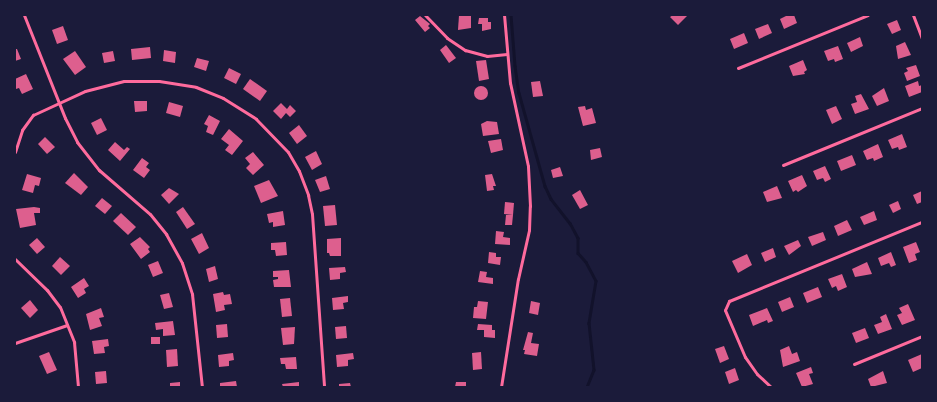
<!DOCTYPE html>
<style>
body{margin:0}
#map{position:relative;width:937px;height:402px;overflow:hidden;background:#1b1b3a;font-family:Georgia,serif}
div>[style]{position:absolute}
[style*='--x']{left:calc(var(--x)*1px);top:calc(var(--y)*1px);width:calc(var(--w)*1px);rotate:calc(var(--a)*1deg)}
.stream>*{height:2.5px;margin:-1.25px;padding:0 1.25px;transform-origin:1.25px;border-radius:1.25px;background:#12122b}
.building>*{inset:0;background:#dd5f8e}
.round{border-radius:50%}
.minor>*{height:3px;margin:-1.5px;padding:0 1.5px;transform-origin:1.5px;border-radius:1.5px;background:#ff6b9d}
span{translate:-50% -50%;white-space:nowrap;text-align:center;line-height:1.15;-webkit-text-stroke:5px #1b1b3a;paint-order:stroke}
.frame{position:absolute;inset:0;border:16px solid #1b1b3a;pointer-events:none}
</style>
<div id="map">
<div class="stream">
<i style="--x:511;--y:15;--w:51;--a:85.5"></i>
<i style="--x:515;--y:66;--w:27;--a:82"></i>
<i style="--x:519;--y:93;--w:97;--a:74.4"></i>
<i style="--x:545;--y:186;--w:14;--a:65"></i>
<i style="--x:551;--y:199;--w:31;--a:52"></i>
<i style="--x:570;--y:223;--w:17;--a:62"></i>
<i style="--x:578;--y:238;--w:15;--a:90"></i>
<i style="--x:578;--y:253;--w:12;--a:48"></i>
<i style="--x:586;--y:262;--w:21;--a:62"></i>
<i style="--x:596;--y:281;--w:43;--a:99.5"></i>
<i style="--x:589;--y:323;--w:47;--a:83.9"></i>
<i style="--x:594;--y:370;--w:18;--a:112"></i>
</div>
<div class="building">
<i style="clip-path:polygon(459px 15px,471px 15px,471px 28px,458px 30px)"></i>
<i style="clip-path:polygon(673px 15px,688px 15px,678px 25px,670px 17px)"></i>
<i style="clip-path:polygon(788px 15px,794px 15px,797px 23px,784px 29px,780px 19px)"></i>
<i style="clip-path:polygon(420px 16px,430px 24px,428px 26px,430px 28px,425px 32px,415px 20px)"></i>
<i style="clip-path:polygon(479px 18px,488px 18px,488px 22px,491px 22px,491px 29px,482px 31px,482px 24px,478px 24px)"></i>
<i style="clip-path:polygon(897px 20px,901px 30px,892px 34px,887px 24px)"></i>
<i style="clip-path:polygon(768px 24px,772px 33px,759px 39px,755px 29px)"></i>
<i style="clip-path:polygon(63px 26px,68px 40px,57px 44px,52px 30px)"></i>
<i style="clip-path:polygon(744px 33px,748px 43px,734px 49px,730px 39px)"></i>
<i style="clip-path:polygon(860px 37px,863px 46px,851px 52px,847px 43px)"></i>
<i style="clip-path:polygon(905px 42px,911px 55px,898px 59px,896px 46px)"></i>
<i style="clip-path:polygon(446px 45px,456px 58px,449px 63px,440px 50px)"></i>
<i style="clip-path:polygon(838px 46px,843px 59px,835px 62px,834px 59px,828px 61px,824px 51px)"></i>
<i style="clip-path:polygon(150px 47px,151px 58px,132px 60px,131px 49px)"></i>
<i style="clip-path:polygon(15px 49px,17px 49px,21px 59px,15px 61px)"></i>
<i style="clip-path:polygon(164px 50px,176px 52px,175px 63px,163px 61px)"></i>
<i style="clip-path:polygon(75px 51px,86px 67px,75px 75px,63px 59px)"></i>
<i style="clip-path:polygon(113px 51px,115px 61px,104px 63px,102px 53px)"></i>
<i style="clip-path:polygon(197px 58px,209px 61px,206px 71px,194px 67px)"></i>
<i style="clip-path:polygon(486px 60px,489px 79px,479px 81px,476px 61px)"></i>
<i style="clip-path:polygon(803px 60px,807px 70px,804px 72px,805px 74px,793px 76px,789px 66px)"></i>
<i style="clip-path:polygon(916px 65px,920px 76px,907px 81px,904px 73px,908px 71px,906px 68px)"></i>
<i style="clip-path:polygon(229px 68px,241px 74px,236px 84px,224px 78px)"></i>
<i style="clip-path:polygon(26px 74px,33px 89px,22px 94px,19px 88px,16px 89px,15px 79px)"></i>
<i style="clip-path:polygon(250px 79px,267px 91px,260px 101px,243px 89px)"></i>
<i style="clip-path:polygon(540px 81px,543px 96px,533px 97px,531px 82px)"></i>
<i style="clip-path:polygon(918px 81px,919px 86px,922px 85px,922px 92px,909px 97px,905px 86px)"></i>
<i class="round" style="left:474px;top:86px;width:14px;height:14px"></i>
<i style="clip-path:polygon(884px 88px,889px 101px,877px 106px,872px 96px)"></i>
<i style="clip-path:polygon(861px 94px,869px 109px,855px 114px,851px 104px,857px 102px,855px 96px)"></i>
<i style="clip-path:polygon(134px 101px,147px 101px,147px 111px,135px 112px)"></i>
<i style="clip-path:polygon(169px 102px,183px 106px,180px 117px,166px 113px)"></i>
<i style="clip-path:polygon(281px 103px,287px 109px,290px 105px,296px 111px,290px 117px,286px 113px,281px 119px,273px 111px)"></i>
<i style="clip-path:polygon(585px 106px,586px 110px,592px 108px,596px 123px,583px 126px,578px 107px)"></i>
<i style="clip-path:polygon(836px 106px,842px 119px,832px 124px,826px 110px)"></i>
<i style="clip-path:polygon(209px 115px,220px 121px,213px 135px,206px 132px,208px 126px,204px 124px)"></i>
<i style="clip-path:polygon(101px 118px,107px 130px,97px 135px,91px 123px)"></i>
<i style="clip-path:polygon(487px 121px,497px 122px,499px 134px,483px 136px,481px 124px)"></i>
<i style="clip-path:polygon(299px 125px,307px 136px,297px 144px,289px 133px)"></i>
<i style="clip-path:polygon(229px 129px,243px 141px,232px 155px,225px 150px,229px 145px,221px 139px)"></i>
<i style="clip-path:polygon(902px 134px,907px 147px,899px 150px,898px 147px,892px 149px,888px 140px)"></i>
<i style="clip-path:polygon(45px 137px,55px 147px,47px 154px,38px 144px)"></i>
<i style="clip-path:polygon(501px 139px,503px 150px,491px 153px,488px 141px)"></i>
<i style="clip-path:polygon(115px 142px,124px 150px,127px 147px,130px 149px,120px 161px,108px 150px)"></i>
<i style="clip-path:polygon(878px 144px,883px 157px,874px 161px,873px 158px,867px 160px,863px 151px)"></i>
<i style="clip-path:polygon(600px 148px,602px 157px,591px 160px,590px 150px)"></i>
<i style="clip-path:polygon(316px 151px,322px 164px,312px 170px,305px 157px)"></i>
<i style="clip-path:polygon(253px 152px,264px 165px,253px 175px,246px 168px,250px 164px,245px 158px)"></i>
<i style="clip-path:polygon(852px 155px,856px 165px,841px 171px,837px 161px)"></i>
<i style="clip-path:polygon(142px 158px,149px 163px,146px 167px,150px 170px,144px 178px,133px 170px)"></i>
<i style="clip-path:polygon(825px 166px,831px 179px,825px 182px,823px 178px,817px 180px,813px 171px)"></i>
<i style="clip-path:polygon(560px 167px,563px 176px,553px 178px,551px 170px)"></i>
<i style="clip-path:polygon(74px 173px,88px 187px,81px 195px,65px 183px)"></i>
<i style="clip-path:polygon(27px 174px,41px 178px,39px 186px,35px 185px,33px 193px,22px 190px)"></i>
<i style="clip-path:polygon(492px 174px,496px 186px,493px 186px,494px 190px,487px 191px,485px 175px)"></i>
<i style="clip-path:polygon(802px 175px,807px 186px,798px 192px,796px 190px,793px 192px,788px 181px)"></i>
<i style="clip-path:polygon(326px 176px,330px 189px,320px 192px,315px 180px)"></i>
<i style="clip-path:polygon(269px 180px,278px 196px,261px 203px,254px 186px)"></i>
<i style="clip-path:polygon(777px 186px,782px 198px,767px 202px,763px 192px)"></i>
<i style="clip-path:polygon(169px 188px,179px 194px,169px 204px,161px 195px)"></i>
<i style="clip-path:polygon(580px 190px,588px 205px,580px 209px,572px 195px)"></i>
<i style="clip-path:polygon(922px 191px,922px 202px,917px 204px,913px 195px)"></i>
<i style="clip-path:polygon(102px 198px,112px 206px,105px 214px,95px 206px)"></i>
<i style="clip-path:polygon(898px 201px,901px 209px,893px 213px,889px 205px)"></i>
<i style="clip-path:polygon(505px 202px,514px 203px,513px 215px,504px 214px)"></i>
<i style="clip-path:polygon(335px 205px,337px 225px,325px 226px,323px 206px)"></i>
<i style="clip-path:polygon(34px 207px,40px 208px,40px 213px,34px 213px,36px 225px,20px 228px,16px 209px)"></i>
<i style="clip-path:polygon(183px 207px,195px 224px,187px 229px,176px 212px)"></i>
<i style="clip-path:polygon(283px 211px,285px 225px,273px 227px,273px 222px,269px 223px,267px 214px)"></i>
<i style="clip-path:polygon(874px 211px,877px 220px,864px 225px,860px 217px)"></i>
<i style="clip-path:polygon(121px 213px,136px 227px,128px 235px,113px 221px)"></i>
<i style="clip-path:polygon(506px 215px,513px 215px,512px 225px,505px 225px)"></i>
<i style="clip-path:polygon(847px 220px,852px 230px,838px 236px,834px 226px)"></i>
<i style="clip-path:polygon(496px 231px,504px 232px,503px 237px,510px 238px,510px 245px,495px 244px)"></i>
<i style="clip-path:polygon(823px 232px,826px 240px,812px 246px,808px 237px)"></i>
<i style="clip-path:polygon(202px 233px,209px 248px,199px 254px,191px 239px)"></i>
<i style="clip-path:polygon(140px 237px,150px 247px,148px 249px,150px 252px,141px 259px,130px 244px)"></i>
<i style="clip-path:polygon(37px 238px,45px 247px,37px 254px,29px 245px)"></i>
<i style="clip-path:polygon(341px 238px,341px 256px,330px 256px,329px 253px,327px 253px,327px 239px)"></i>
<i style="clip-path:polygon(798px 240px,801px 246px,789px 255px,784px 246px)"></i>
<i style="clip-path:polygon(286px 242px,287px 255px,276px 256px,275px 250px,271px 250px,271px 243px)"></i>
<i style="clip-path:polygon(916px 242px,920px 252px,915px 254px,917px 260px,909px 263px,903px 247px)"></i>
<i style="clip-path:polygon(773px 248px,776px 257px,765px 262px,761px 253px)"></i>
<i style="clip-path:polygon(489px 252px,496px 253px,496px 257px,501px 257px,500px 265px,488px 263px)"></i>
<i style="clip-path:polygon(891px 252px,896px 265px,891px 267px,889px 263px,881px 266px,878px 258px)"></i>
<i style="clip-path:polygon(747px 254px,752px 265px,738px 273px,732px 261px)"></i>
<i style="clip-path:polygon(60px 257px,70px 266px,61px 275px,52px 266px)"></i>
<i style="clip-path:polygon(158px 261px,163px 273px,153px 277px,148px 265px)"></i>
<i style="clip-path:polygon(867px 262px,872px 274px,855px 277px,852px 269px)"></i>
<i style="clip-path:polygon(215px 266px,218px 279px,209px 282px,206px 269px)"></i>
<i style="clip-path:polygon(345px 267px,346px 272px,340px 273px,340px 279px,330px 280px,329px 268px)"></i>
<i style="clip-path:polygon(289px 270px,291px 287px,274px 287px,273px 280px,278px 279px,278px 277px,273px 277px,273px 271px)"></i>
<i style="clip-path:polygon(480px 271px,487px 272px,486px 277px,493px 278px,493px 284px,478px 282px)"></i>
<i style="clip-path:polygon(842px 274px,847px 287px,838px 291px,836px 286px,832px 288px,828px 279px)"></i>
<i style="clip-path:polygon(84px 278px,89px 286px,84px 289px,86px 293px,78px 298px,71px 287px)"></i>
<i style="clip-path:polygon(818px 287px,822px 297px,807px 303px,803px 293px)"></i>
<i style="clip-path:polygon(223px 292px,224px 295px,230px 294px,232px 304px,224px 305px,225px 310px,216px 312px,213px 294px)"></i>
<i style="clip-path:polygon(169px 293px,173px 307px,164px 309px,160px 295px)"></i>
<i style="clip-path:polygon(348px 296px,348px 302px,343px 303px,344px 309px,333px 310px,332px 298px)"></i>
<i style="clip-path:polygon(790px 297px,794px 307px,782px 312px,778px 302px)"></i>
<i style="clip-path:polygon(290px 298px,292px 316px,282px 317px,280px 299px)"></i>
<i style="clip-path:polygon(30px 300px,38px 310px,30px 318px,21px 308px)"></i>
<i style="clip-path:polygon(478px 301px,488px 302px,486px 319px,473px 318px,474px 307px,477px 307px)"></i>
<i style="clip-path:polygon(531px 301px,540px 303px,538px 315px,529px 313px)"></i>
<i style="clip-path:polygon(908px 304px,915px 320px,902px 325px,897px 315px,902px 313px,899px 308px)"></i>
<i style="clip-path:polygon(101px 308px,104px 317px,99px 318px,102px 326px,90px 330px,86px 314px)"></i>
<i style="clip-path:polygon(767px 308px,773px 321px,768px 323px,767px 320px,753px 326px,749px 315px)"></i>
<i style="clip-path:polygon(886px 314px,892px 329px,878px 334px,874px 325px,882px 322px,880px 317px)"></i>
<i style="clip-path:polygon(173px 321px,175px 335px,163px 336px,163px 329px,156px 330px,155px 323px)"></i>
<i style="clip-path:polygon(227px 324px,228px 337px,217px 338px,216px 325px)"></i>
<i style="clip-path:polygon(478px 324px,492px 325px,492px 330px,495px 330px,495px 338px,484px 337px,484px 330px,477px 330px)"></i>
<i style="clip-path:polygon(346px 326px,347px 338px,336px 339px,335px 327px)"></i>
<i style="clip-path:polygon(295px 327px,294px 344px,283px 345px,281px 328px)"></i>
<i style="clip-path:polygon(865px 328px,869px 338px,856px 343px,852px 333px)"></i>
<i style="clip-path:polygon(528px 332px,533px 333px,531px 343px,539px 344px,537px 356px,524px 354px,525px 350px,523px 350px)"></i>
<i style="clip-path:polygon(151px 337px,160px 337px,160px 344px,151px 344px)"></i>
<i style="clip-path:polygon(108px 339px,109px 346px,104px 347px,105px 353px,94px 354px,92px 341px)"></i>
<i style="clip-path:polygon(724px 346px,729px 359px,720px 363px,715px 349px)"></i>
<i style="clip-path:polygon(789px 346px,792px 354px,797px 352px,800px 361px,783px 367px,780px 350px)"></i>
<i style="clip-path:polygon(177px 349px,178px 366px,167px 367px,166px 350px)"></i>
<i style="clip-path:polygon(49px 352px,57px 370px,47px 374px,39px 356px)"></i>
<i style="clip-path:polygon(481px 352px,482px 369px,473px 370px,472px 353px)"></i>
<i style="clip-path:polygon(233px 353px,234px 360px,229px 361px,229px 366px,219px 367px,218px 355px)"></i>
<i style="clip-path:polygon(353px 353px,354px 359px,348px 360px,348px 366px,337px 367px,336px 355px)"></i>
<i style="clip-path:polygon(922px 354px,922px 368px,913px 372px,908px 360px)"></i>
<i style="clip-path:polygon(296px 357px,297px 369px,286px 369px,285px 364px,281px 364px,280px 358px)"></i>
<i style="clip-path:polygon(811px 367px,813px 373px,809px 374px,813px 384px,802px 387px,796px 373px)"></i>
<i style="clip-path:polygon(735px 368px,739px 380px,729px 384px,725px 372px)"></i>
<i style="clip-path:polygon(106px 371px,107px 383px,96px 384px,95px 372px)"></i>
<i style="clip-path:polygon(883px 371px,887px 383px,871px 387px,868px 379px)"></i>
<i style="clip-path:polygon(236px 381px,237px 387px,220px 387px,220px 383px)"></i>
<i style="clip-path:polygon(180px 382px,180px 387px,170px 387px,170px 383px)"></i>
<i style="clip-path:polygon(299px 382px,299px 387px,283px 387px,282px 384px)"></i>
<i style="clip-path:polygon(456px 382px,466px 382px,466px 387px,455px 387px)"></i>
<i style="clip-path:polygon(350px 383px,351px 387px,339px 387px,339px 384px)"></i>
</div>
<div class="minor">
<i style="--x:24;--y:15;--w:111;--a:68.3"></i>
<i style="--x:65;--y:118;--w:27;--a:63"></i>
<i style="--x:77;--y:142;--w:36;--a:52"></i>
<i style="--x:99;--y:170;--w:67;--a:40.8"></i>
<i style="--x:150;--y:214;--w:26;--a:51"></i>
<i style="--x:166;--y:234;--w:33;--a:61"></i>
<i style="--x:182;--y:263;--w:33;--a:72"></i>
<i style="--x:192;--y:294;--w:94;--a:83.9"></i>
<i style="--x:425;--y:15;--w:32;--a:46"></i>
<i style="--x:447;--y:38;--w:22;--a:34"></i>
<i style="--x:465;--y:50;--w:23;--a:15"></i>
<i style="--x:487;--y:56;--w:20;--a:-6"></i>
<i style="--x:913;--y:15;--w:25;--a:69"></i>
<i style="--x:738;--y:68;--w:140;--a:-22.2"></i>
<i style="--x:15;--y:152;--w:23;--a:-72"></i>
<i style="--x:22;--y:130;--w:19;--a:-54"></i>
<i style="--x:33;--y:115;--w:57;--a:-24.8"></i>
<i style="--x:85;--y:91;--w:40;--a:-14.4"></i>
<i style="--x:124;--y:81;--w:35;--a:0"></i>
<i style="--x:159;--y:81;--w:37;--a:9"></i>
<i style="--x:196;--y:87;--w:29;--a:22"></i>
<i style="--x:223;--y:98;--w:39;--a:32"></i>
<i style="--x:256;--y:119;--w:46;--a:45.9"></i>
<i style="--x:288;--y:152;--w:22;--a:60"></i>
<i style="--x:299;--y:171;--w:26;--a:69"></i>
<i style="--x:308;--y:195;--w:19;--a:78"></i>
<i style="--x:312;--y:214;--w:173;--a:86"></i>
<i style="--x:783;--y:165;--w:150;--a:-22.3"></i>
<i style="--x:15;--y:259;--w:45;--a:44.1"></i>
<i style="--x:47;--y:290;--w:21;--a:53"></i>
<i style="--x:60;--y:307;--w:38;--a:68"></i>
<i style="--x:74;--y:342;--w:45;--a:84.9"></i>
<i style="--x:15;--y:343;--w:55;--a:-19.1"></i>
<i style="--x:854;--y:364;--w:74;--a:-22.4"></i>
<i style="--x:501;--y:387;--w:109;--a:-81.1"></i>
<i style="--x:518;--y:279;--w:50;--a:-77.3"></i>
<i style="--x:529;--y:230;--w:24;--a:-88"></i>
<i style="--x:530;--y:206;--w:40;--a:-92.9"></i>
<i style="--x:528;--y:166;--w:85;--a:-102.2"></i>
<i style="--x:510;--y:83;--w:68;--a:-95"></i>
<i style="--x:771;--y:387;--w:19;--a:-137"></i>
<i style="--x:757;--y:374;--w:21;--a:-125"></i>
<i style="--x:745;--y:357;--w:51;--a:-113.1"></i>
<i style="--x:725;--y:310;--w:10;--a:-66"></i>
<i style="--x:729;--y:301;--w:209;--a:-22.3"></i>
</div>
<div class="frame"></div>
</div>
